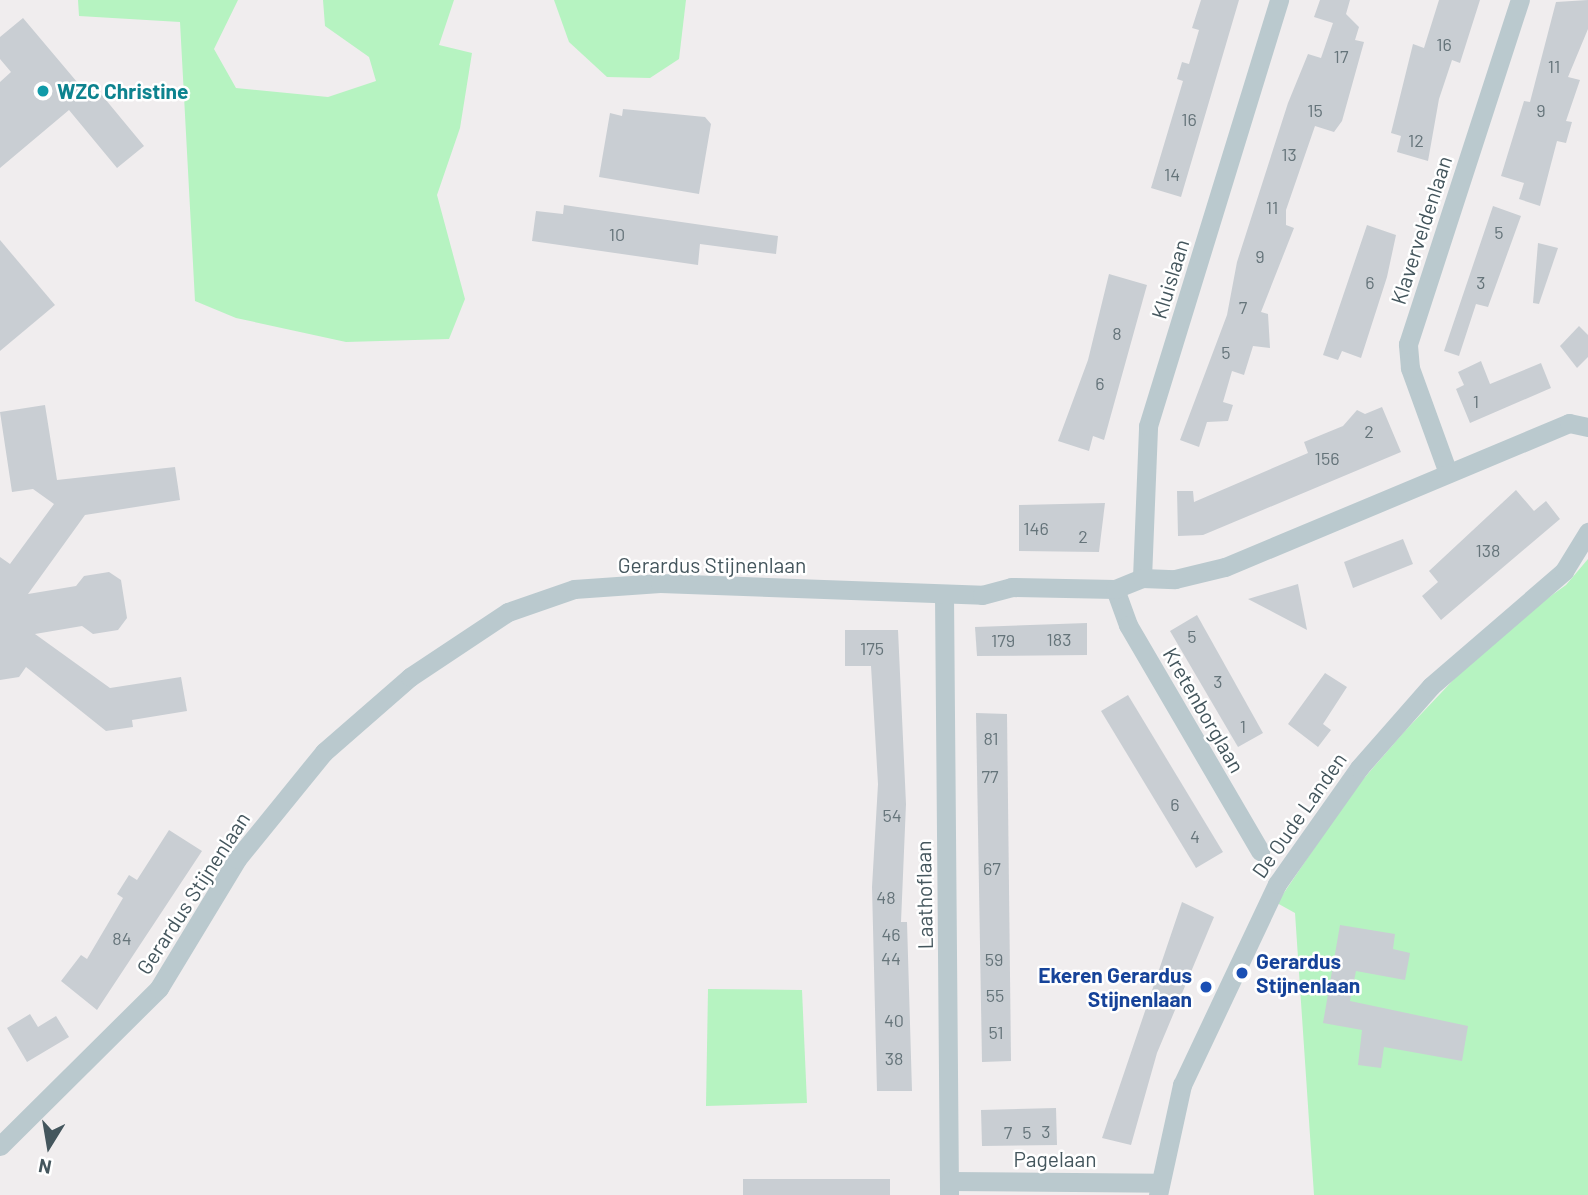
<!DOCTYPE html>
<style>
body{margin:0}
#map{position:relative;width:1588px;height:1195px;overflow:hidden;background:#f0edee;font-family:Barlow,sans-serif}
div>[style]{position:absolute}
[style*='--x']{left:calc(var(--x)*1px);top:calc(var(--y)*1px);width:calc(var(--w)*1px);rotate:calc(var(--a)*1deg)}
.green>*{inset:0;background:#b6f3c1}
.building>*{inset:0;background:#c9ced3}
.street>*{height:19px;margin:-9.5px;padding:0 9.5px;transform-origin:9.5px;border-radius:9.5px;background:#bac9ce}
.dots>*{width:19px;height:19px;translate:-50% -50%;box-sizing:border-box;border:4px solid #fff;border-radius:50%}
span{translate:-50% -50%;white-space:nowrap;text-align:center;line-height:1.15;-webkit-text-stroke:5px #fff;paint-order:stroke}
.number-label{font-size:18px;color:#65747a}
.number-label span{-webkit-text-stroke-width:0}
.culture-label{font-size:21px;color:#0d838f;font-weight:700}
.left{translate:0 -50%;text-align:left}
.street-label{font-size:21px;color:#44565d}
.transit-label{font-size:21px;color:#164399;font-weight:700}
.right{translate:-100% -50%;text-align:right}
.north{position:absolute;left:14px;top:1111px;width:70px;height:70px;-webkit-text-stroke:5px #fff;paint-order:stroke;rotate:191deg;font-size:19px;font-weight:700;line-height:28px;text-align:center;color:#44565d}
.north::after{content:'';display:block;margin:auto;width:24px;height:32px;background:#44565d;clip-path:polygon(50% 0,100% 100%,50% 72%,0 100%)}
</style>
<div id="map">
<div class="green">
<i style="clip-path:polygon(78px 0,238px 0,214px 49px,236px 88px,328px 97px,376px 81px,369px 57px,325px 26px,323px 0,454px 0,439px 45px,472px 53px,460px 128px,437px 195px,465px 299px,449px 339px,346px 342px,236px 318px,195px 301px,180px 22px,79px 16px)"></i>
<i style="clip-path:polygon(554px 0,686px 0,679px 59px,650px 78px,607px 77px,569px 42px)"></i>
<i style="clip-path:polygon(1588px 559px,1588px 1195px,1314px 1195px,1295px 913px,1277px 903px,1353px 791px,1404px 732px,1495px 636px,1566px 585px)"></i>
<i style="clip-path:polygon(708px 989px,802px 990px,807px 1103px,706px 1106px)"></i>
</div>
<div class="building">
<i style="clip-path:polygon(1201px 0,1239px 0,1181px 197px,1151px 188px,1183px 81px,1177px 79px,1182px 62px,1189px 64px,1199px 30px,1192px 28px)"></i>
<i style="clip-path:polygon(1320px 0,1350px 0,1346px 14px,1359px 27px,1355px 40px,1364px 42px,1342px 121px,1334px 132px,1315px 126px,1286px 210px,1286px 225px,1294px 228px,1261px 312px,1268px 314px,1270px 348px,1253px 346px,1244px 375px,1232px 371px,1223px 402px,1233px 405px,1228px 421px,1207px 422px,1199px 447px,1180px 440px,1227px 315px,1237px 262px,1288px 103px,1308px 54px,1321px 58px,1333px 23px,1314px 17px)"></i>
<i style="clip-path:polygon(1439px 0,1480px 0,1460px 63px,1452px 60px,1439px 99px,1428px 161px,1397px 152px,1401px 136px,1391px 133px,1413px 44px,1424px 48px)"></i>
<i style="clip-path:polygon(1588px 0,1588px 29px,1568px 77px,1580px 80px,1566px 121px,1572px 122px,1566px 143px,1557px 141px,1540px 206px,1519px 199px,1524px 183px,1501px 176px,1524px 101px,1530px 102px,1556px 2px)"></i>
<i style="clip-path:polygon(23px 18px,88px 95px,96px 88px,144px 146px,117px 168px,69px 110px,0 168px,0 82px,11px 72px,0 59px,0 37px)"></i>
<i style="clip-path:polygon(623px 109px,705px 117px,711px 124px,699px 194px,599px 177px,610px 113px,622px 116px)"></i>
<i style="clip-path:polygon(564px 205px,778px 236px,776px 254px,700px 244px,698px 265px,532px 241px,536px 211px,563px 214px)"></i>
<i style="clip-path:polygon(1493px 206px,1521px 216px,1488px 307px,1476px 304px,1459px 356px,1444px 351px)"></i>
<i style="clip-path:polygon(1367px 225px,1396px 235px,1387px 277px,1361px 358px,1342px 351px,1338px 360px,1323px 355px)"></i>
<i style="clip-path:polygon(0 240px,55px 305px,0 351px)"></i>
<i style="clip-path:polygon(1538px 243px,1558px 248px,1539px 304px,1533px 303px)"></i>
<i style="clip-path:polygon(1109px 274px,1147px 285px,1104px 440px,1093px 436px,1089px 451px,1058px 441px,1088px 360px)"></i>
<i style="clip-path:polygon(1579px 326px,1588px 335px,1588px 357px,1577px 368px,1560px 346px)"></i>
<i style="clip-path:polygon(1481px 361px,1490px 384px,1541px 363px,1551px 388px,1470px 423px,1456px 389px,1464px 385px,1458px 372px)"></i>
<i style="clip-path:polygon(45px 405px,57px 480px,175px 467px,180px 500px,85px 515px,28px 594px,76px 586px,84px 576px,109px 572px,121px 580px,127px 618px,118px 630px,93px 634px,82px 626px,35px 634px,110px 688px,181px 677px,187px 711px,132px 720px,133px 727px,106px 731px,26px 667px,19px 677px,0 680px,0 557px,10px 564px,54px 504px,33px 489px,12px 492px,0 412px)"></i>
<i style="clip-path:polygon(1382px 407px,1401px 452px,1203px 535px,1178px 536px,1177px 491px,1193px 491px,1194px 502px,1308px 453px,1304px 442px,1343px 426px,1357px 410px,1365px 414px)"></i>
<i style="clip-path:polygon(1516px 490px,1534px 511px,1546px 501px,1560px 519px,1441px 620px,1422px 596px,1438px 582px,1429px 571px)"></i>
<i style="clip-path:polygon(1105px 503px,1099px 552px,1019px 551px,1019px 505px)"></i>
<i style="clip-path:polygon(1403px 539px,1413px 564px,1353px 588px,1344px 562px)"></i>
<i style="clip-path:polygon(1298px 584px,1307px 630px,1248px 599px)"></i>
<i style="clip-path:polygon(1197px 615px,1263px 733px,1238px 747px,1170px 631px)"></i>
<i style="clip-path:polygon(1087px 623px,1087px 655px,977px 656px,975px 627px)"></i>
<i style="clip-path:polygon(845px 630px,898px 630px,906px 804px,901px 922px,907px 922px,912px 1091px,877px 1091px,872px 887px,878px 784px,871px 666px,845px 666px)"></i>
<i style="clip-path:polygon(1325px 673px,1347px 687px,1323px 724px,1331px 730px,1318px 747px,1288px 724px)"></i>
<i style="clip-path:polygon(1128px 695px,1223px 852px,1196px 868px,1101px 711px)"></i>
<i style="clip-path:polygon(976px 713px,1007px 714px,1011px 1061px,982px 1062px)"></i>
<i style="clip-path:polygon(169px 830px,202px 851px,97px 1010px,61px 981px,81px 955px,87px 959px,123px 898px,117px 894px,129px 875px,137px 880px)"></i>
<i style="clip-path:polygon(1182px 902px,1214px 917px,1157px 1053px,1131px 1145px,1102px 1138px)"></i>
<i style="clip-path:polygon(1340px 925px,1395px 934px,1393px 949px,1410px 953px,1405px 980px,1356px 971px,1350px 1001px,1468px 1026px,1462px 1061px,1384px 1047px,1381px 1068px,1358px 1065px,1362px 1030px,1323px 1023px)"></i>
<i style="clip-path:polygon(30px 1014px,38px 1027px,56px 1016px,69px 1037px,27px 1062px,7px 1028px)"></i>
<i style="clip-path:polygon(1056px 1108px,1057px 1145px,982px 1146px,981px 1110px)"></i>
<i style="clip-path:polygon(743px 1179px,890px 1179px,890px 1195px,743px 1195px)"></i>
</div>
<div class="street">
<i style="--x:1448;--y:473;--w:112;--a:-109.9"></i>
<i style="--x:1410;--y:368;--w:24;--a:-95"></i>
<i style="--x:1408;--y:344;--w:362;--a:-72"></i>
<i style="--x:1142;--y:578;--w:152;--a:-87.7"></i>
<i style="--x:1148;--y:426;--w:446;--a:-72.9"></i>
<i style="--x:1115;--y:589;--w:38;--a:70"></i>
<i style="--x:1128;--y:625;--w:262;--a:59.7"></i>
<i style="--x:944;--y:595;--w:600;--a:89.52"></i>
<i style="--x:0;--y:1146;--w:224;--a:-44.8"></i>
<i style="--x:159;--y:988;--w:151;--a:-58.8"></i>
<i style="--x:237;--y:859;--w:138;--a:-50.9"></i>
<i style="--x:324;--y:752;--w:114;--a:-41.1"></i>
<i style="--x:410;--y:677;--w:118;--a:-33.6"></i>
<i style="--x:508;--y:612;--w:70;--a:-19.2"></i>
<i style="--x:574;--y:589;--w:86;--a:-4"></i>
<i style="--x:660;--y:583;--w:322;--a:2.1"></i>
<i style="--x:982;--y:595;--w:30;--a:-15"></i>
<i style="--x:1011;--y:587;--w:104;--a:1.1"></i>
<i style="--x:1115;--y:589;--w:29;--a:-22"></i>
<i style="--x:1142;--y:578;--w:33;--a:2"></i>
<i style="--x:1175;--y:579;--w:51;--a:-13.5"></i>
<i style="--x:1225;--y:567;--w:373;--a:-22.7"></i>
<i style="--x:1569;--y:423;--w:19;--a:12"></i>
<i style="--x:950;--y:1181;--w:210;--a:0.5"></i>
<i style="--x:1158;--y:1195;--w:113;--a:-77.7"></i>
<i style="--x:1182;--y:1085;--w:222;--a:-64.7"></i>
<i style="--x:1277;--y:884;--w:142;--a:-54.7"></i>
<i style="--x:1359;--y:768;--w:109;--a:-48.7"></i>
<i style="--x:1431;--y:686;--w:176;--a:-40.8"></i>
<i style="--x:1564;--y:571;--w:46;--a:-58.4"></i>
</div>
<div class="dots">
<i style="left:43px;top:91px;background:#0f9aa8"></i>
<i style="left:1242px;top:973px;background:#1a4fb4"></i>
<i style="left:1206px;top:987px;background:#1a4fb4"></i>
</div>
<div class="number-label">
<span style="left:1444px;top:44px">16</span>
<span style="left:1341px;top:56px">17</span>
<span style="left:1554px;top:66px">11</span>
<span style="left:1315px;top:110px">15</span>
<span style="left:1541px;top:110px">9</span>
<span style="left:1189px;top:119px">16</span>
<span style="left:1416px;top:140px">12</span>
<span style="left:1289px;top:154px">13</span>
<span style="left:1172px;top:174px">14</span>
<span style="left:1272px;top:207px">11</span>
<span style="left:1499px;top:232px">5</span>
<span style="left:617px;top:234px">10</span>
<span style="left:1260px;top:256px">9</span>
<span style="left:1370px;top:282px">6</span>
<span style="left:1481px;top:282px">3</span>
<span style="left:1243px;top:307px">7</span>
<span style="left:1117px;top:333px">8</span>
<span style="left:1226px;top:352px">5</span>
<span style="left:1100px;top:383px">6</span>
<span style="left:1476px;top:401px">1</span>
<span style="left:1369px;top:431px">2</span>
<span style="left:1327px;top:458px">156</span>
<span style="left:1036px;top:528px">146</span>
<span style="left:1083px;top:536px">2</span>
<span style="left:1488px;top:550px">138</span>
<span style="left:1192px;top:636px">5</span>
<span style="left:1059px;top:639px">183</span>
<span style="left:1003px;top:640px">179</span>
<span style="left:872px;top:648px">175</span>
<span style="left:1218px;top:681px">3</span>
<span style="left:1243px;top:726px">1</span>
<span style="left:991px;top:738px">81</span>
<span style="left:990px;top:776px">77</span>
<span style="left:1175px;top:804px">6</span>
<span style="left:892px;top:815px">54</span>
<span style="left:1195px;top:836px">4</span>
<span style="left:992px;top:868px">67</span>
<span style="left:886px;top:897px">48</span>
<span style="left:891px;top:934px">46</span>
<span style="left:122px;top:938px">84</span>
<span style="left:891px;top:958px">44</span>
<span style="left:994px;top:959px">59</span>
<span style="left:995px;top:995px">55</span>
<span style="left:894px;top:1020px">40</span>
<span style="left:996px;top:1032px">51</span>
<span style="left:894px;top:1058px">38</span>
<span style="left:1046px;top:1131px">3</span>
<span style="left:1008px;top:1132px">7</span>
<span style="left:1027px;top:1132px">5</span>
</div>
<div class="culture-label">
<span class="left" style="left:57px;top:91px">WZC Christine</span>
</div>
<div class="street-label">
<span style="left:1421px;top:230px;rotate:-72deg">Klaverveldenlaan</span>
<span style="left:1170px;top:279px;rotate:-73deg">Kluislaan</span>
<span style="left:712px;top:565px">Gerardus Stijnenlaan</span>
<span style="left:1204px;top:710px;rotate:60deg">Kretenborglaan</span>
<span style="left:1299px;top:815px;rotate:-55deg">De Oude Landen</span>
<span style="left:193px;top:893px;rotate:-57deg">Gerardus Stijnenlaan</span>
<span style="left:924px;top:895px;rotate:-91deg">Laathoflaan</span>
<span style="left:1055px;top:1159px">Pagelaan</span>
</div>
<div class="transit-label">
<span class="left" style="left:1256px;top:973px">Gerardus<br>Stijnenlaan</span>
<span class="right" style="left:1192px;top:987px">Ekeren Gerardus<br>Stijnenlaan</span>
</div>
<div class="north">N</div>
</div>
